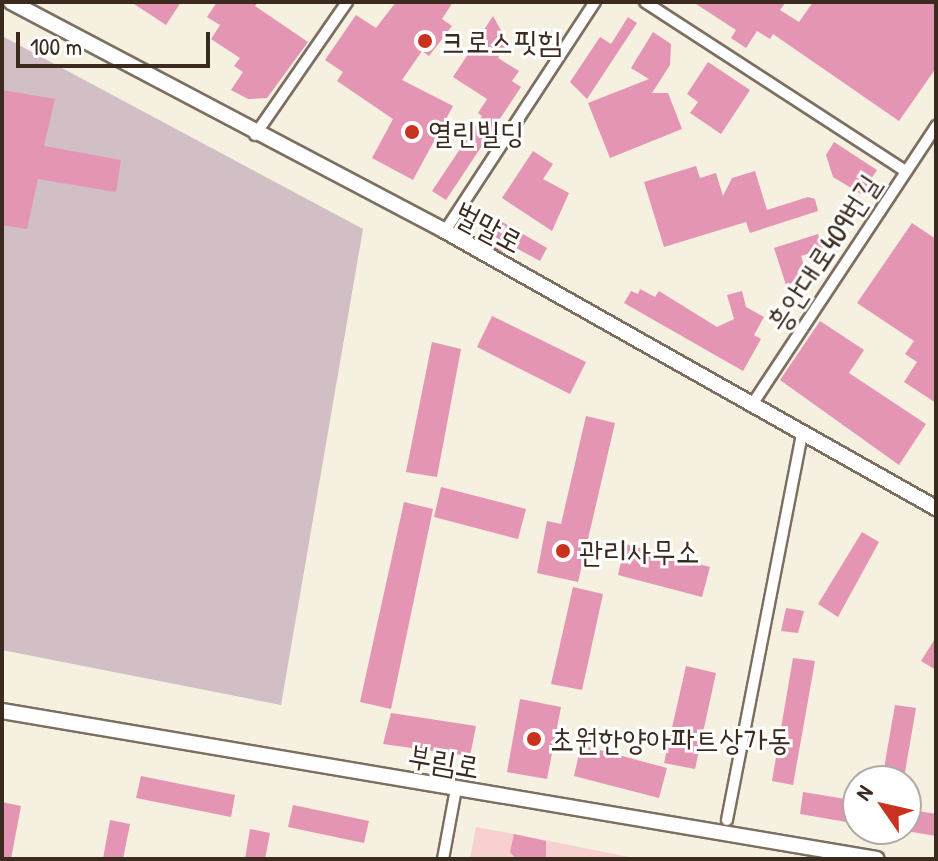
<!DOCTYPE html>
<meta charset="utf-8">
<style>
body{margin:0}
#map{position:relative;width:938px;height:861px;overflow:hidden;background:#f5f0df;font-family:"Patrick Hand","Poor Story",sans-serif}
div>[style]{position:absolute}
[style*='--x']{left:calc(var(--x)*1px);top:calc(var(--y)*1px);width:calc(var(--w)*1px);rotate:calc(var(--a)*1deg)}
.built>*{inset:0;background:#f7d0cf}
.industrial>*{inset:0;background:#d2bec5}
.building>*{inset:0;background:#e495b3}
.roads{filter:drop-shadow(2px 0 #7c6f62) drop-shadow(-2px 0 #7c6f62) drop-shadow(0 2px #7c6f62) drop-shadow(0 -2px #7c6f62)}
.street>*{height:10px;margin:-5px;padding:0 5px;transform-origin:5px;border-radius:5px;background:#fff}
.secondary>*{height:14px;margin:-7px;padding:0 7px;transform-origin:7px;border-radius:7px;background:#fff}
.dots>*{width:22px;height:22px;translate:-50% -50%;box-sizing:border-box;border:4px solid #fff;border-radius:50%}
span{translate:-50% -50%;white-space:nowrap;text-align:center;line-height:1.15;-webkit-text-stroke:6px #fff;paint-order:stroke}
.poi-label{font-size:30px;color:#3b2a1e}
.left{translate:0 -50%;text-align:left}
.street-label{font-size:30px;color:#3b2a1e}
.frame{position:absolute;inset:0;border:4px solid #3b2a1e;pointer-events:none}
.north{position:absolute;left:842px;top:765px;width:80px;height:80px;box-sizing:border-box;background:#fff;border:2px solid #b1aaa5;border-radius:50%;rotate:304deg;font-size:22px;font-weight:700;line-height:32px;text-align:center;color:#3b2a1e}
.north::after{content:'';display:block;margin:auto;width:28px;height:36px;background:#c8321e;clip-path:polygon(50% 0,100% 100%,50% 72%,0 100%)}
.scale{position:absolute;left:16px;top:32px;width:194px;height:36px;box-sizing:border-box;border:4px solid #3b2a1e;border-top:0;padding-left:10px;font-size:24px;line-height:28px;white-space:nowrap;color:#3b2a1e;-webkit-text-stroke:6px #fff;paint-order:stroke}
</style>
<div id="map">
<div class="built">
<i style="clip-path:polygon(476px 827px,514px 834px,639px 859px,470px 859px)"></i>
</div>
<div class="industrial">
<i style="clip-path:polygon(2px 36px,363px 229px,281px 705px,2px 650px)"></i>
</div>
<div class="building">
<i style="clip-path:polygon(131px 2px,181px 2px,166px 25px)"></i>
<i style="clip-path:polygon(217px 2px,258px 2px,255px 6px,308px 42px,267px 98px,248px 99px,231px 90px,243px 72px,234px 66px,240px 58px,211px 39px,220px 25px,207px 17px)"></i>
<i style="clip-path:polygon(396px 2px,453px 2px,442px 19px,452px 26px,429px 56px,422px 51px,402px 80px,453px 106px,413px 180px,372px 158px,393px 119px,337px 81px,343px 72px,325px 60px,356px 15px,376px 28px)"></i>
<i style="clip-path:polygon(693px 2px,786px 2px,780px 10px,799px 22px,813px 2px,936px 2px,936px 68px,899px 121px,773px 34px,770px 39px,757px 31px,746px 48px,731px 38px,736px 30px)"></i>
<i style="clip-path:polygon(493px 16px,508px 43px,498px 58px,519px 71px,512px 81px,521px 87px,446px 200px,432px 191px,482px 116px,478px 113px,487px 99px,453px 77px)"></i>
<i style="clip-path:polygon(628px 17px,637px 23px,587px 99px,570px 82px,600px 37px,611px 44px)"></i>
<i style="clip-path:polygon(653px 32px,671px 44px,670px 65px,652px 93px,668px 93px,682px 129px,610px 158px,588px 103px,649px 79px,631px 68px)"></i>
<i style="clip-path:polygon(708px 62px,750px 90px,721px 134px,690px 113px,698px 102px,687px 94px)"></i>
<i style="clip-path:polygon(2px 90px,55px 99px,44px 146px,121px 160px,116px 192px,38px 179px,27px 229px,2px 225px)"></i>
<i style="clip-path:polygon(834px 142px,877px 170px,861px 194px,833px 177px,826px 155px)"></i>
<i style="clip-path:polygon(533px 151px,553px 164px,543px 179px,569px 193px,552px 231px,502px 198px)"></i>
<i style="clip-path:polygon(696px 166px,700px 178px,716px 173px,723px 196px,732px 178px,755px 171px,767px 210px,808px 197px,815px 199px,818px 211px,750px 233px,746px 222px,664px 247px,644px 182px)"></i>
<i style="clip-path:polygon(492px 216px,547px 248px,540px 261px,507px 243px,502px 252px,486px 243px,483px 231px)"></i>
<i style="clip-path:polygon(912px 223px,936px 239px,936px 403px,904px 382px,917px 362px,905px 354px,914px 341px,857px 303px)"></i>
<i style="clip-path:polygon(818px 234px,823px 249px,801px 256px,806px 272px,799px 281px,786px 285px,774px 248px)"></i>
<i style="clip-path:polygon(640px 289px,655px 297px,659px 291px,717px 327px,734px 319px,727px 295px,742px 291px,746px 307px,764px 317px,754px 335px,761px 339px,743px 371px,624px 303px,631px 291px,638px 294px)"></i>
<i style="clip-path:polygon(492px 316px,586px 362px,570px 394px,477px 347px)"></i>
<i style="clip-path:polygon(820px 321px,864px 350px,849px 373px,926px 424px,899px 465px,780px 380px)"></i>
<i style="clip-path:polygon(432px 342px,461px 349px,437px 477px,406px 472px)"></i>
<i style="clip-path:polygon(586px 416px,615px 423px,578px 582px,537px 573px,547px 521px,561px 524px)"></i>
<i style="clip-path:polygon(441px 487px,526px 509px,518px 539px,434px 517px)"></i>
<i style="clip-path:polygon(404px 502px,433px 509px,391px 709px,360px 702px)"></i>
<i style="clip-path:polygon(862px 532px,879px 542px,838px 617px,818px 604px)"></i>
<i style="clip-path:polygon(625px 544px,710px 567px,702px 597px,618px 575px)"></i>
<i style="clip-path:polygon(573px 587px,603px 594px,582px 690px,551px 684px)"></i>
<i style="clip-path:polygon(786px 608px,804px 611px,798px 633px,781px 631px)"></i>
<i style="clip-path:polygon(936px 637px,936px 670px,921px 661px)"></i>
<i style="clip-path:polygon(793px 658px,815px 661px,793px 785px,772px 781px)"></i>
<i style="clip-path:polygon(686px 666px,716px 673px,695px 769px,664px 763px)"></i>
<i style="clip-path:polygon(520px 699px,561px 707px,547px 779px,507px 772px)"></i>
<i style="clip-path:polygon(895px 705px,916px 708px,904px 778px,883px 774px)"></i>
<i style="clip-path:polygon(391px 713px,476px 726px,470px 756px,383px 744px)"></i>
<i style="clip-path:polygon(581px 745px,667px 768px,659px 798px,574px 776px)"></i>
<i style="clip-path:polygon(141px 776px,235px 795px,231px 817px,136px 798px)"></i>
<i style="clip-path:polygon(803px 792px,858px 801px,858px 824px,800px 814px)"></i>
<i style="clip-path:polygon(2px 802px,21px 806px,11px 859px,2px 859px)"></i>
<i style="clip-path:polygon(293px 805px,369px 821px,364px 843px,288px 827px)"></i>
<i style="clip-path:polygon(906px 809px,936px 814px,936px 836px,906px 831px)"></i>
<i style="clip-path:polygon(110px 820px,130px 824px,123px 859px,103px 859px)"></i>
<i style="clip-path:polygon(250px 829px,270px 833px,265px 859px,245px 859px)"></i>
<i style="clip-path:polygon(514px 834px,546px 841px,546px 859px,516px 859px,510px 852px)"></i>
</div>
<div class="roads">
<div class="street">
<i style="--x:645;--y:2;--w:310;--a:33"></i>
<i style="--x:255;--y:135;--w:162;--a:-55.3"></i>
<i style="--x:445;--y:231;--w:274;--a:-56.8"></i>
<i style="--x:751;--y:406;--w:336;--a:-56.5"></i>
<i style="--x:727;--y:820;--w:393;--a:-79"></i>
<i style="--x:443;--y:859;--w:71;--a:-79.5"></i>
</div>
<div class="secondary">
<i style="--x:11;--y:2;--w:491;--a:27.8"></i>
<i style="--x:445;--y:231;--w:564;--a:29.43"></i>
<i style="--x:2;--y:711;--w:887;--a:9.6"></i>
</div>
</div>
<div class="dots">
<i style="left:425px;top:41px;background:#c8321e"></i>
<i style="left:412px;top:132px;background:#c8321e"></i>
<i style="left:563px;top:551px;background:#c8321e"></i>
<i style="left:534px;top:739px;background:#c8321e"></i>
</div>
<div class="poi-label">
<span class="left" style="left:441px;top:41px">크로스핏힘</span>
<span class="left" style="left:428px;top:132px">열린빌딩</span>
<span class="left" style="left:579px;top:551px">관리사무소</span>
<span class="left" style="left:550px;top:739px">초원한양아파트상가동</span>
</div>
<div class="street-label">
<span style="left:489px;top:227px;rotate:28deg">벌말로</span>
<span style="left:823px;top:253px;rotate:-57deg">흥안대로409번길</span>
<span style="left:444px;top:761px;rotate:10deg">부림로</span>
</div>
<div class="frame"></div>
<div class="north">N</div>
<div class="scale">100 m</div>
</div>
